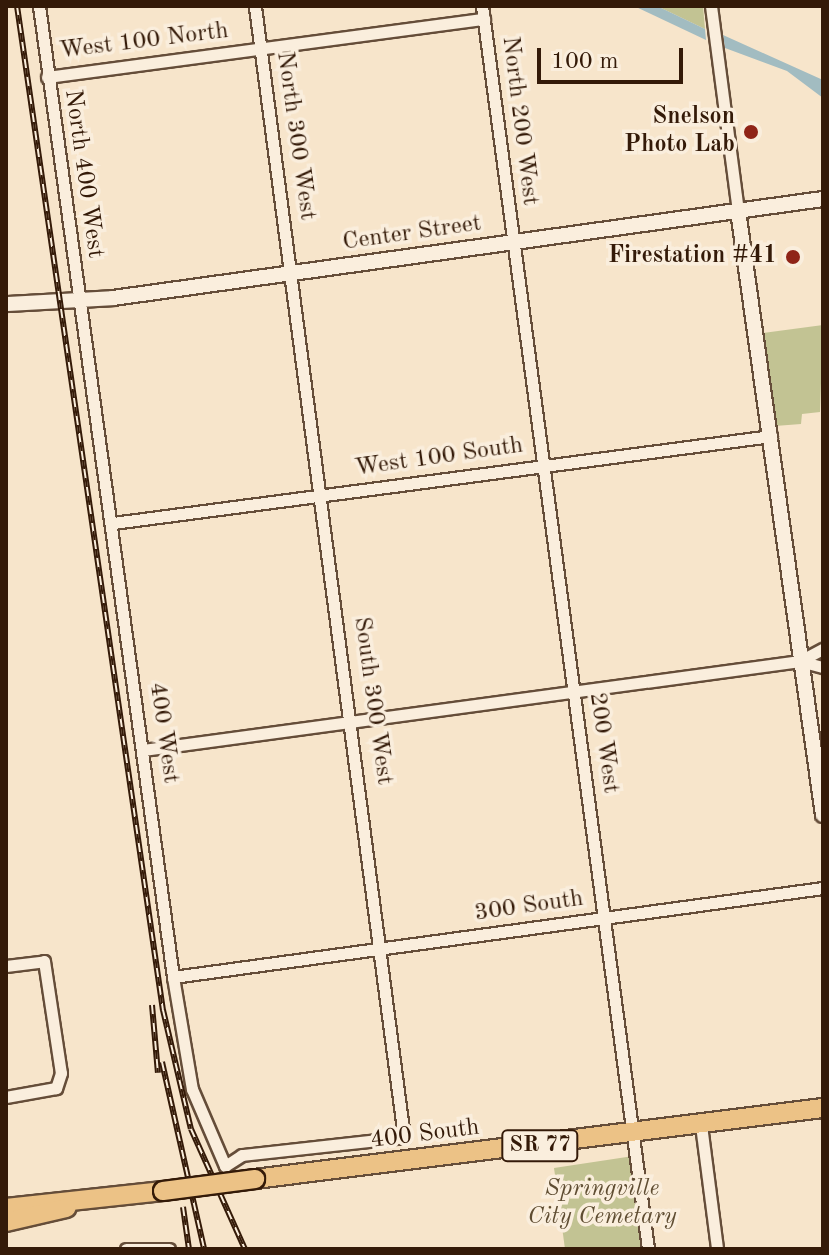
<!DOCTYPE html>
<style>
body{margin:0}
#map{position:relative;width:829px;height:1255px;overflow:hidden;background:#f7e5cb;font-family:"Old Standard TT",serif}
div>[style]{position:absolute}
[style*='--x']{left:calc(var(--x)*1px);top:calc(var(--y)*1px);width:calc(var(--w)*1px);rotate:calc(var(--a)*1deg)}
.green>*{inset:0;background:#c2c393}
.water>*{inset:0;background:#a2bcc1}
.roads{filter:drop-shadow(2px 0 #654d39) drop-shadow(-2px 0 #654d39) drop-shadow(0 2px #654d39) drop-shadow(0 -2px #654d39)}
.minor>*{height:11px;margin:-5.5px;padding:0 5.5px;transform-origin:5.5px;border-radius:5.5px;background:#faeedd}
.tertiary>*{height:14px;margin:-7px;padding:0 7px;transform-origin:7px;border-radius:7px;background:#faeedd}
.primary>*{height:18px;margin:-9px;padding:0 9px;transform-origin:9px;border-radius:9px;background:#ecc286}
.rail>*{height:6px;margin-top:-3px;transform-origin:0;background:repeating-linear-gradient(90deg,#faeedd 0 9px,#341a08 0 18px);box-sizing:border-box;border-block:2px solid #341a08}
.bridges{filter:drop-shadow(2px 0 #341a08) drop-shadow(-2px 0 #341a08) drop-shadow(0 2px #341a08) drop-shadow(0 -2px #341a08)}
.primary-bridge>*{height:18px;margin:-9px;padding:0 9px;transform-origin:9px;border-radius:9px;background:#ecc286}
.dots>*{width:22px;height:22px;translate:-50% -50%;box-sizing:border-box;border:4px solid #faeedd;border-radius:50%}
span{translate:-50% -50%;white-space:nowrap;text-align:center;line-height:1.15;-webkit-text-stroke:7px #faeedd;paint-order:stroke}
.shield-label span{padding:2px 6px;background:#faeedd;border:2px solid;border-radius:6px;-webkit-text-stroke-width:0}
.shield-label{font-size:22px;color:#341a08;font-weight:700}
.street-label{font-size:24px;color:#341a08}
.poi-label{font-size:24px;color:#341a08;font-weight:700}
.right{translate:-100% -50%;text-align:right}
.park-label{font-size:24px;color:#5f4d32;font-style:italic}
.frame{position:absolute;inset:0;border:8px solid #341a08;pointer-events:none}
.scale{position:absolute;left:537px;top:48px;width:146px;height:36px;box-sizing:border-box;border:4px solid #341a08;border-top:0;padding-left:10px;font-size:24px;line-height:28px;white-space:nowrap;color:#341a08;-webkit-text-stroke:6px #faeedd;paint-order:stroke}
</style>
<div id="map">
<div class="green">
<i style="clip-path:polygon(657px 6px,703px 6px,705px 29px)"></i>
<i style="clip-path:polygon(823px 325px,820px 412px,802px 414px,801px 424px,775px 426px,763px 333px)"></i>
<i style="clip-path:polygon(640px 1155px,652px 1249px,565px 1249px,554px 1168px)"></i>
</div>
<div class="water">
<i style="clip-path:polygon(634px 6px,657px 6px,705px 29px,706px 40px)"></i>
<i style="clip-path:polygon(723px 35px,823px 80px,823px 98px,787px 71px,725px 48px)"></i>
</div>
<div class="roads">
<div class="minor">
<i style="--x:39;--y:6;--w:980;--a:82.14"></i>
<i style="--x:173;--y:977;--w:114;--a:80.4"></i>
<i style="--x:192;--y:1089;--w:84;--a:66.8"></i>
<i style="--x:225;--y:1166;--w:20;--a:-33"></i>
<i style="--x:242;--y:1155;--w:163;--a:-6.3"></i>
<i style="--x:404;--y:1137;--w:1141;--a:-97.51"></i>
<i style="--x:482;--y:6;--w:1254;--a:82.39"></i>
<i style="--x:711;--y:6;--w:207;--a:82.5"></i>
<i style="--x:47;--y:77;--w:441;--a:-7.6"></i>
<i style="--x:113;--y:523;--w:664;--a:-7.53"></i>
<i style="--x:800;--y:661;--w:26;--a:-28"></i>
<i style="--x:143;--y:750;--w:663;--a:-7.71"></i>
<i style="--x:800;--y:661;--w:24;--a:15"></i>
<i style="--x:6;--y:966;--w:38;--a:-7"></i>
<i style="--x:44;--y:961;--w:113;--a:81.4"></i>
<i style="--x:61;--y:1073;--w:16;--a:108"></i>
<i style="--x:56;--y:1088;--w:51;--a:169.8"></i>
<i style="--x:173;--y:977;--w:656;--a:-7.8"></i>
<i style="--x:701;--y:1125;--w:125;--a:82.6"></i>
<i style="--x:126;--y:1249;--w:43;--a:0"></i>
</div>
<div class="tertiary">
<i style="--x:738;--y:211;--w:610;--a:81.99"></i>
<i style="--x:6;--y:304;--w:107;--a:-3.2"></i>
<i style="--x:113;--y:298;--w:717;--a:-7.94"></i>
</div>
<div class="primary">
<i style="--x:255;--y:1179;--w:572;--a:-7.13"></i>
<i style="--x:6;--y:1208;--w:158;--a:-6.2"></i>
<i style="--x:6;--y:1222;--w:62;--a:-13.1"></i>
</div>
</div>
<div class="rail">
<i style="--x:17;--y:6;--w:1015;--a:81.73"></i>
<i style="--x:163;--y:1010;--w:122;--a:76.8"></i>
<i style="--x:191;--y:1129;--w:132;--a:65.8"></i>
<i style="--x:152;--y:1005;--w:68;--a:85"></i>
<i style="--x:162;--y:1062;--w:192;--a:77.3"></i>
<i style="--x:183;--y:1207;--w:42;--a:81.9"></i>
</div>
<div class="bridges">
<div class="primary-bridge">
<i style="--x:163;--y:1191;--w:93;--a:-7.4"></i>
</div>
</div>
<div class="dots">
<i style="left:751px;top:132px;background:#8f2418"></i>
<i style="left:793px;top:257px;background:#8f2418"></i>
</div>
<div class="shield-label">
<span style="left:540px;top:1146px">SR 77</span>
</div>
<div class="street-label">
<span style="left:144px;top:42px;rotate:-7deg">West 100 North</span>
<span style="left:519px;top:121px;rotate:83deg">North 200 West</span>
<span style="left:295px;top:136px;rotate:82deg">North 300 West</span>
<span style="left:83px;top:174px;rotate:82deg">North 400 West</span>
<span style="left:412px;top:234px;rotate:-8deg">Center Street</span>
<span style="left:439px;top:458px;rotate:-8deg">West 100 South</span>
<span style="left:372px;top:701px;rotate:82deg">South 300 West</span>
<span style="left:163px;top:733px;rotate:82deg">400 West</span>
<span style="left:603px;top:743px;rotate:82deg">200 West</span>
<span style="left:529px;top:907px;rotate:-8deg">300 South</span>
<span style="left:425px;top:1135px;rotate:-7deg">400 South</span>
</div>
<div class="poi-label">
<span class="right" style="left:735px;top:132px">Snelson<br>Photo Lab</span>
<span class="right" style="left:777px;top:257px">Firestation #41</span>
</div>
<div class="park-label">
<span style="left:602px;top:1204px">Springville<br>City Cemetary</span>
</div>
<div class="frame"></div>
<div class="scale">100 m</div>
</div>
